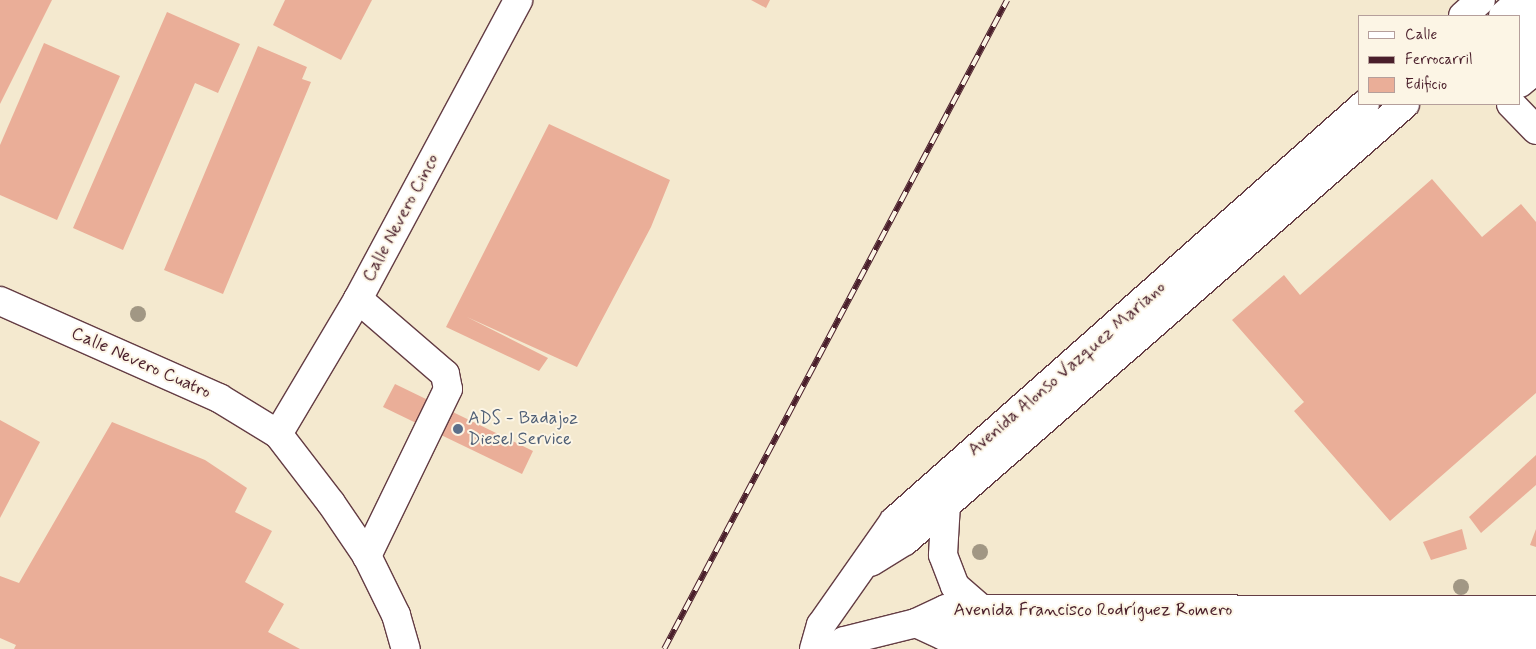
<!DOCTYPE html>
<meta charset="utf-8">
<style>
body{margin:0}
#map{position:relative;width:1536px;height:649px;overflow:hidden;background:#f4e9cf;font-family:Mynerve,sans-serif}
div>[style]{position:absolute}
[style*='--x']{left:calc(var(--x)*1px);top:calc(var(--y)*1px);width:calc(var(--w)*1px);rotate:calc(var(--a)*1deg)}
.building>*{inset:0;background:#eaae98}
.roads{filter:drop-shadow(1px 0 #643d44) drop-shadow(-1px 0 #643d44) drop-shadow(0 1px #643d44) drop-shadow(0 -1px #643d44)}
.minor>*{height:28px;margin:-14px;padding:0 14px;transform-origin:14px;border-radius:14px;background:#fff}
.rail>*{height:5.5px;margin-top:-2.75px;transform-origin:0;background:repeating-linear-gradient(90deg,#fcf5e5 0 11px,#4a1f2b 0 22px);box-sizing:border-box;border-block:1px solid #4a1f2b}
.trees>*{width:16px;height:16px;margin:-8px;border-radius:50%;background:#a19784}
.dots>*{width:14px;height:14px;translate:-50% -50%;box-sizing:border-box;border:2px solid #fcf5e5;border-radius:50%}
span{translate:-50% -50%;white-space:nowrap;text-align:center;line-height:1.15;-webkit-text-stroke:4px #fcf5e5;paint-order:stroke}
.street-label{font-size:18px;color:#4a1f2b}
.service-label{font-size:18px;color:#4e5e75}
.left{translate:0 -50%;text-align:left}
.legend{position:absolute;left:1358px;top:15px;width:162px;height:90px;box-sizing:border-box;background:#fcf5e5;border:1px solid #b59f9b;margin:0;padding:6px 9px;list-style:none;font-size:15px;color:#4a1f2b}
.legend li{display:flex;align-items:center;gap:10px;height:25px}
.legend b{width:25px;border:1px solid #b59f9b}
</style>
<div id="map">
<div class="building">
<i style="clip-path:polygon(0 0,52px 0,0 104px)"></i>
<i style="clip-path:polygon(285px 0,372px 0,341px 60px,273px 25px)"></i>
<i style="clip-path:polygon(751px 0,770px 0,766px 8px)"></i>
<i style="clip-path:polygon(167px 12px,240px 44px,218px 93px,195px 83px,123px 250px,73px 228px)"></i>
<i style="clip-path:polygon(44px 43px,120px 76px,57px 220px,0 195px,0 145px)"></i>
<i style="clip-path:polygon(258px 46px,307px 67px,302px 79px,311px 82px,223px 294px,164px 270px)"></i>
<i style="clip-path:polygon(549px 124px,670px 180px,651px 227px,577px 367px,467px 317px,548px 358px,539px 371px,446px 327px)"></i>
<i style="clip-path:polygon(1432px 179px,1482px 237px,1521px 204px,1536px 222px,1536px 393px,1390px 521px,1294px 411px,1304px 402px,1232px 320px,1284px 275px,1300px 295px)"></i>
<i style="clip-path:polygon(395px 384px,533px 451px,522px 474px,383px 407px)"></i>
<i style="clip-path:polygon(0 420px,40px 442px,0 518px)"></i>
<i style="clip-path:polygon(112px 422px,205px 460px,247px 488px,235px 512px,272px 531px,245px 582px,284px 604px,268px 632px,300px 649px,14px 649px,16px 645px,0 638px,0 576px,19px 583px)"></i>
<i style="clip-path:polygon(1536px 455px,1536px 485px,1481px 533px,1469px 517px)"></i>
<i style="clip-path:polygon(1462px 529px,1467px 549px,1431px 560px,1423px 542px)"></i>
<i style="clip-path:polygon(1536px 529px,1536px 547px,1530px 545px)"></i>
</div>
<div class="roads">
<div class="minor">
<i style="--x:1463;--y:16;--w:24;--a:-42"></i>
<i style="--x:1503;--y:16;--w:24;--a:-42"></i>
<i style="--x:1520;--y:83;--w:9;--a:-41"></i>
<i style="--x:1527;--y:77;--w:40;--a:-91.4"></i>
<i style="--x:1526;--y:37;--w:38;--a:-79"></i>
<i style="--x:1511;--y:104;--w:36;--a:46"></i>
<i style="--x:358;--y:299;--w:115;--a:40.8"></i>
<i style="--x:445;--y:374;--w:15;--a:79"></i>
<i style="--x:448;--y:389;--w:186;--a:115.9"></i>
<i style="--x:0;--y:301;--w:240;--a:23.9"></i>
<i style="--x:219;--y:398;--w:69;--a:31.4"></i>
<i style="--x:278;--y:434;--w:87;--a:52.5"></i>
<i style="--x:331;--y:503;--w:64;--a:55.8"></i>
<i style="--x:367;--y:556;--w:66;--a:63.8"></i>
<i style="--x:396;--y:615;--w:35;--a:74"></i>
<i style="--x:278;--y:434;--w:157;--a:-59.3"></i>
<i style="--x:358;--y:299;--w:339;--a:-61.8"></i>
<i style="--x:946;--y:504;--w:51;--a:93.4"></i>
<i style="--x:943;--y:555;--w:33;--a:69"></i>
<i style="--x:955;--y:586;--w:37;--a:41"></i>
<i style="--x:871;--y:562;--w:40;--a:-32"></i>
<i style="--x:905;--y:541;--w:664;--a:-41.15"></i>
<i style="--x:916;--y:623;--w:31;--a:25"></i>
<i style="--x:944;--y:636;--w:592;--a:-0.1"></i>
<i style="--x:814;--y:649;--w:25;--a:-74"></i>
<i style="--x:821;--y:625;--w:127;--a:-54.9"></i>
<i style="--x:894;--y:521;--w:629;--a:-41.52"></i>
<i style="--x:832;--y:649;--w:14;--a:-34"></i>
<i style="--x:844;--y:641;--w:74;--a:-14"></i>
<i style="--x:916;--y:623;--w:33;--a:-25"></i>
<i style="--x:946;--y:609;--w:590;--a:0.1"></i>
</div>
</div>
<div class="rail">
<i style="--x:664;--y:649;--w:734;--a:-62.14"></i>
</div>
<div class="trees">
<i style="left:138px;top:314px"></i>
<i style="left:980px;top:552px"></i>
<i style="left:1461px;top:587px"></i>
</div>
<div class="dots">
<i style="left:458px;top:429px;background:#5c6f8a"></i>
</div>
<div class="street-label">
<span style="left:401px;top:218px;rotate:-62deg">Calle Nevero Cinco</span>
<span style="left:141px;top:363px;rotate:24deg">Calle Nevero Cuatro</span>
<span style="left:1067px;top:369px;rotate:-41deg">Avenida Alonso Vazquez Mariano</span>
<span style="left:1093px;top:610px">Avenida Francisco Rodríguez Romero</span>
</div>
<div class="service-label">
<span class="left" style="left:468px;top:429px">ADS - Badajoz<br>Diesel Service</span>
</div>
<ul class="legend">
<li><b style="height:6px;background:#fff"></b>Calle</li>
<li><b style="height:6px;background:#4a1f2b"></b>Ferrocarril</li>
<li><b style="height:14px;background:#eaae98"></b>Edificio</li>
</ul>
</div>
